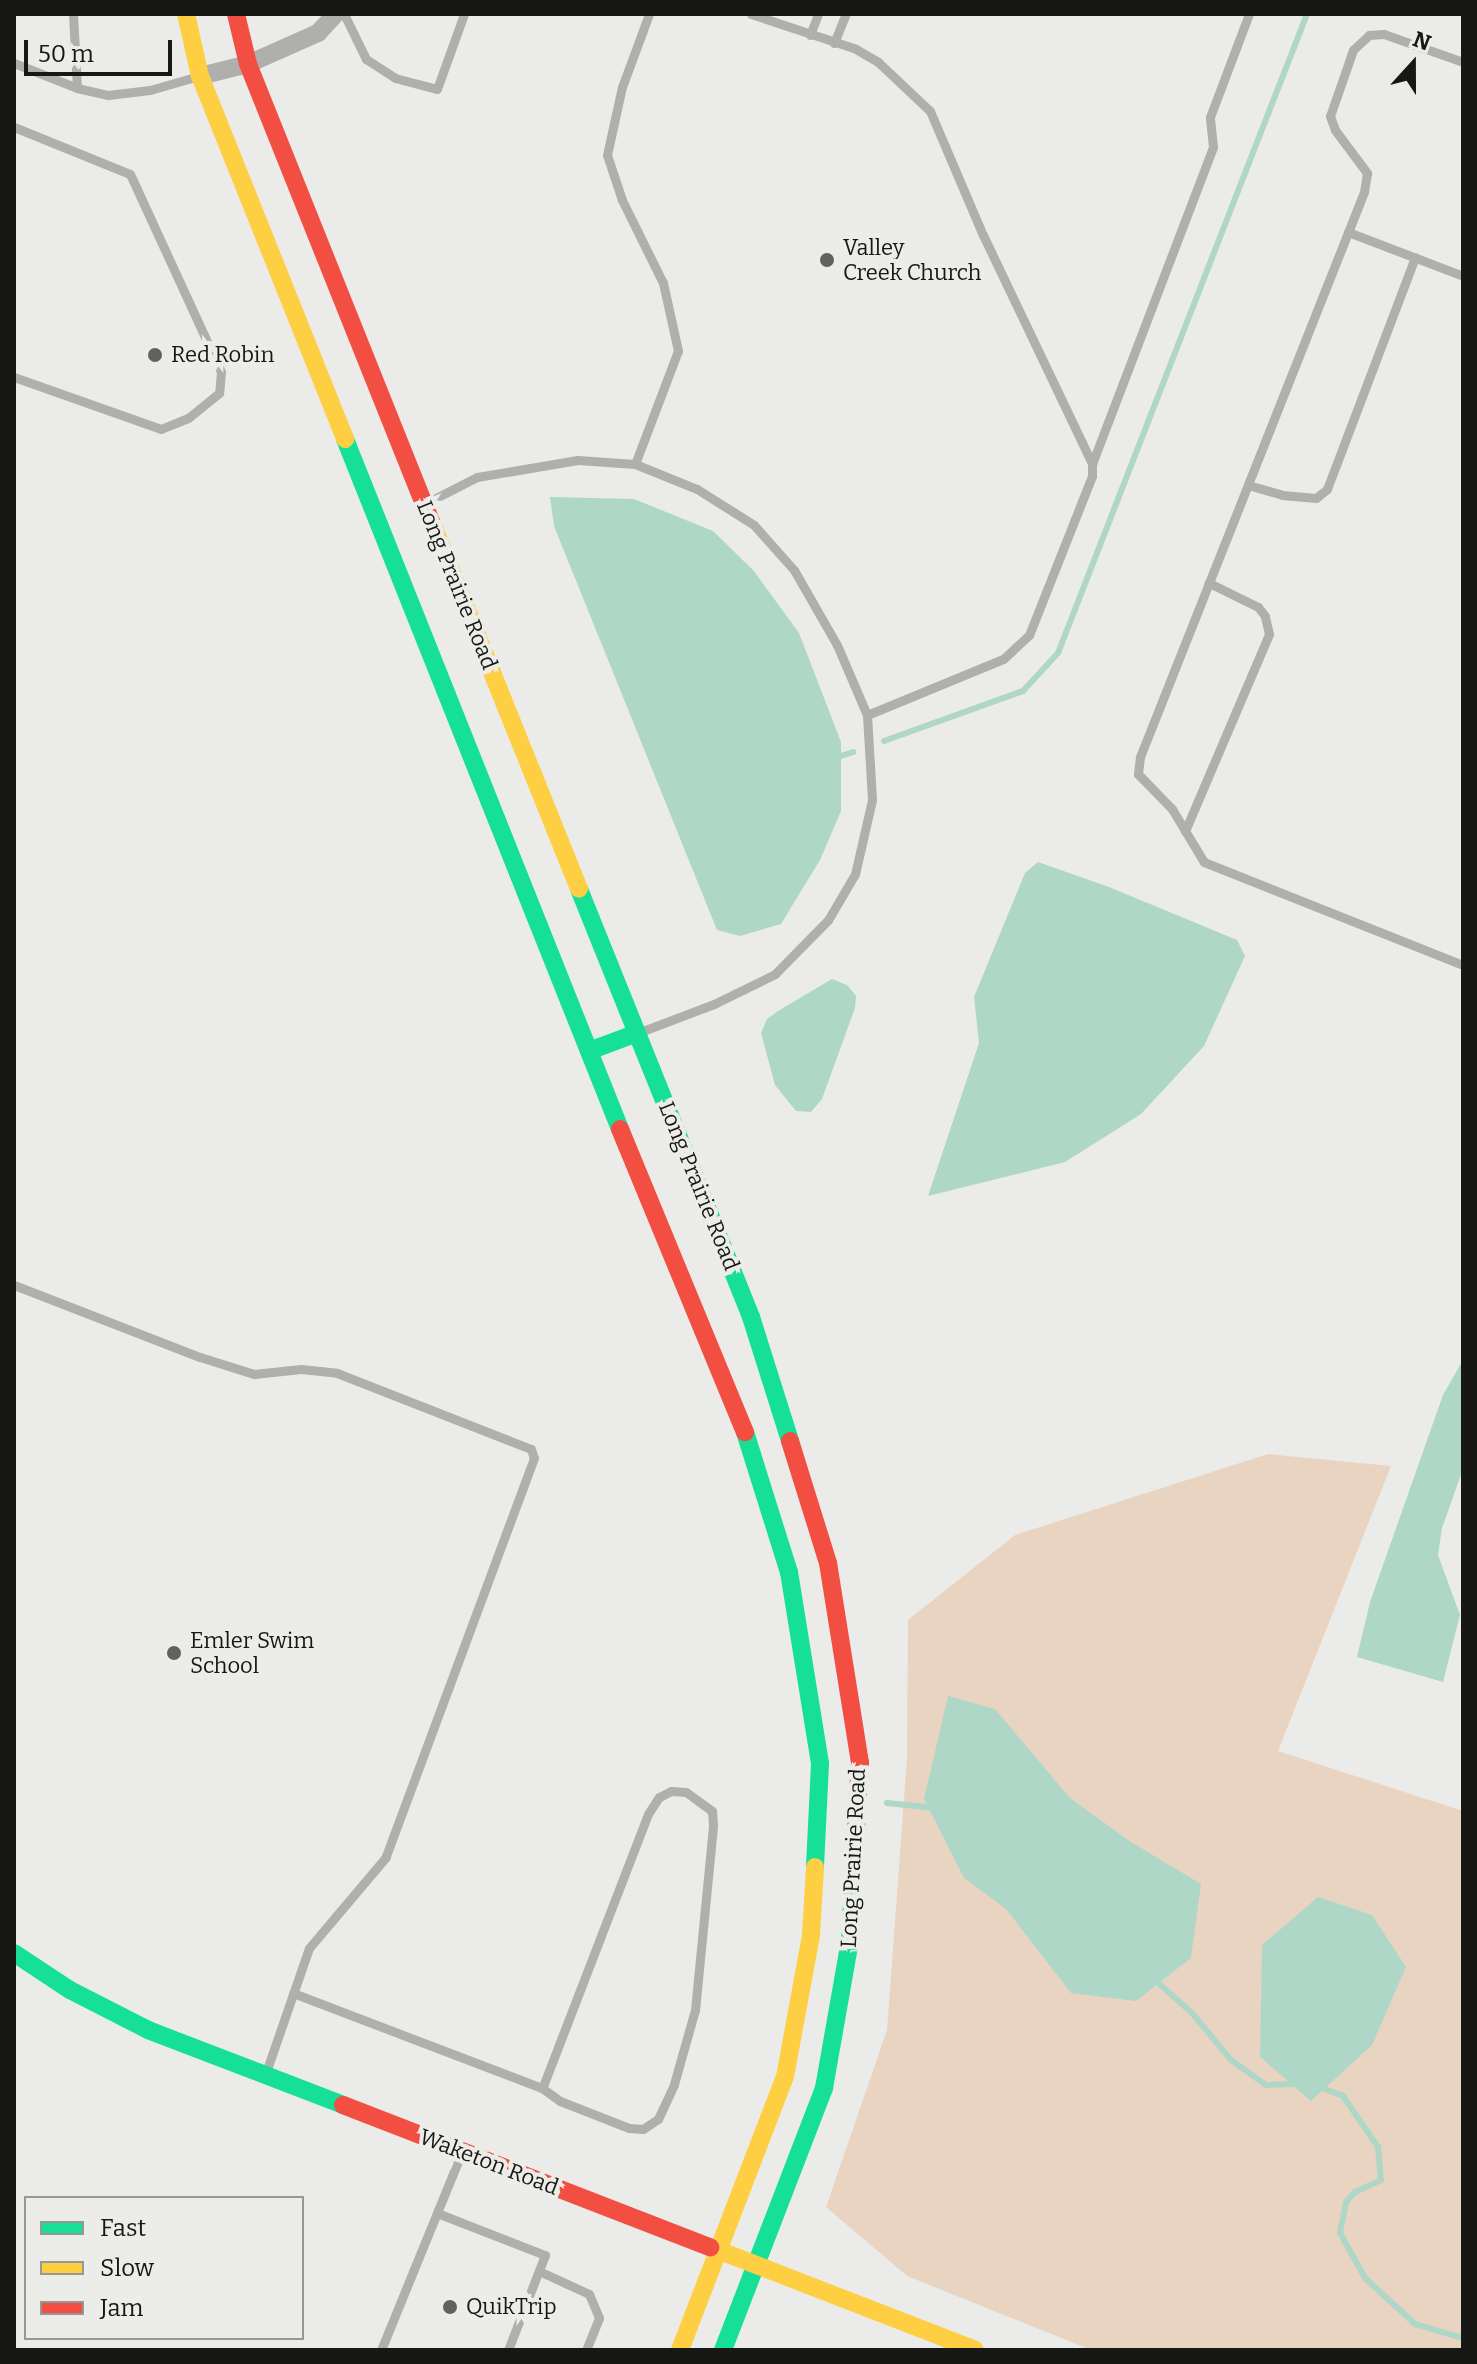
<!DOCTYPE html>
<style>
body{margin:0}
#map{position:relative;width:1477px;height:2364px;overflow:hidden;background:#ebece9;font-family:Bitter,serif}
div>[style]{position:absolute}
[style*='--x']{left:calc(var(--x)*1px);top:calc(var(--y)*1px);width:calc(var(--w)*1px);rotate:calc(var(--a)*1deg)}
.green>*{inset:0;background:#e9d4c2}
.water>*{inset:0;background:#aed7c8}
.stream>*{height:6px;margin:-3px;padding:0 3px;transform-origin:3px;border-radius:3px;background:#aed7c8}
.lane>*{height:9px;margin:-4.5px;padding:0 4.5px;transform-origin:4.5px;border-radius:4.5px;background:#afafad}
.street>*{height:18px;margin:-9px;padding:0 9px;transform-origin:9px;border-radius:9px;background:#afafad}
.fast>*{height:18px;margin:-9px;padding:0 9px;transform-origin:9px;border-radius:9px;background:#16e098}
.slow>*{height:18px;margin:-9px;padding:0 9px;transform-origin:9px;border-radius:9px;background:#ffcf43}
.jam>*{height:18px;margin:-9px;padding:0 9px;transform-origin:9px;border-radius:9px;background:#f24e42}
.dots>*{width:22px;height:22px;translate:-50% -50%;box-sizing:border-box;border:4px solid #ecede8;border-radius:50%}
span{translate:-50% -50%;white-space:nowrap;text-align:center;line-height:1.15;-webkit-text-stroke:8px #ecede8;paint-order:stroke}
.poi-label{font-size:22px;color:#171715}
.left{translate:0 -50%;text-align:left}
.street-label{font-size:22px;color:#171715}
.frame{position:absolute;inset:0;border:16px solid #171715;pointer-events:none}
.legend{position:absolute;left:24px;top:2196px;width:280px;height:144px;box-sizing:border-box;background:#ecede8;border:2px solid #979794;margin:0;padding:10px 14px;list-style:none;font-size:24px;color:#171715}
.legend li{display:flex;align-items:center;gap:16px;height:40px}
.legend b{width:40px;border:2px solid #979794}
.north{position:absolute;left:1373px;top:24px;width:80px;height:80px;-webkit-text-stroke:6px #ecede8;paint-order:stroke;rotate:21deg;font-size:22px;font-weight:700;line-height:32px;text-align:center;color:#171715}
.north::after{content:'';display:block;margin:auto;width:28px;height:36px;background:#171715;clip-path:polygon(50% 0,100% 100%,50% 72%,0 100%)}
.scale{position:absolute;left:24px;top:40px;width:148px;height:36px;box-sizing:border-box;border:4px solid #171715;border-top:0;padding-left:10px;font-size:24px;line-height:28px;white-space:nowrap;color:#171715;-webkit-text-stroke:6px #ecede8;paint-order:stroke}
</style>
<div id="map">
<div class="green">
<i style="clip-path:polygon(1268px 1454px,1391px 1466px,1278px 1751px,1463px 1811px,1463px 2350px,1091px 2350px,907px 2276px,826px 2207px,887px 2030px,907px 1758px,908px 1620px,1015px 1535px)"></i>
</div>
<div class="water">
<i style="clip-path:polygon(550px 497px,634px 499px,713px 531px,753px 570px,799px 633px,841px 742px,841px 811px,820px 860px,781px 924px,740px 936px,717px 930px,554px 526px)"></i>
<i style="clip-path:polygon(1038px 862px,1109px 887px,1237px 940px,1245px 956px,1204px 1046px,1141px 1114px,1065px 1162px,928px 1196px,979px 1043px,974px 997px,1025px 873px)"></i>
<i style="clip-path:polygon(832px 979px,847px 985px,856px 996px,855px 1008px,822px 1099px,811px 1112px,796px 1111px,775px 1085px,761px 1033px,767px 1019px,778px 1011px)"></i>
<i style="clip-path:polygon(1463px 1360px,1463px 1469px,1442px 1528px,1438px 1555px,1460px 1615px,1443px 1682px,1357px 1657px,1370px 1602px,1443px 1395px)"></i>
<i style="clip-path:polygon(948px 1696px,995px 1709px,1070px 1798px,1131px 1842px,1201px 1884px,1191px 1958px,1136px 2001px,1071px 1993px,1006px 1909px,964px 1878px,924px 1799px)"></i>
<i style="clip-path:polygon(1318px 1897px,1372px 1915px,1406px 1967px,1372px 2045px,1311px 2101px,1260px 2057px,1262px 1945px)"></i>
</div>
<div class="stream">
<i style="--x:884;--y:741;--w:148;--a:-19.8"></i>
<i style="--x:1023;--y:691;--w:52;--a:-47.4"></i>
<i style="--x:1058;--y:653;--w:686;--a:-68.71"></i>
<i style="--x:841;--y:756;--w:13;--a:-18"></i>
<i style="--x:887;--y:1803;--w:48;--a:5.9"></i>
<i style="--x:1155;--y:1980;--w:50;--a:41.7"></i>
<i style="--x:1192;--y:2013;--w:61;--a:50.3"></i>
<i style="--x:1231;--y:2060;--w:43;--a:35.5"></i>
<i style="--x:1266;--y:2085;--w:31;--a:-2"></i>
<i style="--x:1316;--y:2086;--w:29;--a:20"></i>
<i style="--x:1343;--y:2096;--w:62;--a:55.5"></i>
<i style="--x:1378;--y:2147;--w:33;--a:85"></i>
<i style="--x:1381;--y:2180;--w:29;--a:155"></i>
<i style="--x:1355;--y:2192;--w:13;--a:132"></i>
<i style="--x:1346;--y:2202;--w:32;--a:101"></i>
<i style="--x:1340;--y:2233;--w:51;--a:60.9"></i>
<i style="--x:1365;--y:2278;--w:68;--a:42.6"></i>
<i style="--x:1415;--y:2324;--w:50;--a:16.3"></i>
</div>
<div class="lane">
<i style="--x:73;--y:14;--w:74;--a:86.9"></i>
<i style="--x:344;--y:14;--w:50;--a:63.9"></i>
<i style="--x:366;--y:59;--w:35;--a:33"></i>
<i style="--x:395;--y:78;--w:43;--a:14.7"></i>
<i style="--x:437;--y:89;--w:80;--a:-70.2"></i>
<i style="--x:751;--y:14;--w:108;--a:18.3"></i>
<i style="--x:854;--y:48;--w:28;--a:30"></i>
<i style="--x:878;--y:62;--w:71;--a:43.3"></i>
<i style="--x:930;--y:111;--w:135;--a:66.9"></i>
<i style="--x:983;--y:235;--w:254;--a:64.5"></i>
<i style="--x:1092;--y:464;--w:12;--a:90"></i>
<i style="--x:1092;--y:476;--w:171;--a:111.6"></i>
<i style="--x:1029;--y:635;--w:35;--a:137"></i>
<i style="--x:1003;--y:659;--w:147;--a:157.6"></i>
<i style="--x:810;--y:35;--w:22;--a:-69"></i>
<i style="--x:834;--y:43;--w:31;--a:-68"></i>
<i style="--x:1463;--y:62;--w:84;--a:-160.5"></i>
<i style="--x:1384;--y:34;--w:15;--a:176"></i>
<i style="--x:1369;--y:35;--w:22;--a:137"></i>
<i style="--x:1353;--y:50;--w:70;--a:109.2"></i>
<i style="--x:1330;--y:116;--w:15;--a:70"></i>
<i style="--x:1335;--y:130;--w:54;--a:53.3"></i>
<i style="--x:1367;--y:173;--w:19;--a:99"></i>
<i style="--x:1364;--y:192;--w:608;--a:111.63"></i>
<i style="--x:1140;--y:757;--w:17;--a:97"></i>
<i style="--x:1138;--y:774;--w:49;--a:45.8"></i>
<i style="--x:1172;--y:809;--w:62;--a:58.9"></i>
<i style="--x:1204;--y:862;--w:279;--a:21.7"></i>
<i style="--x:14;--y:63;--w:68;--a:21.6"></i>
<i style="--x:77;--y:88;--w:32;--a:13"></i>
<i style="--x:108;--y:95;--w:42;--a:-6.8"></i>
<i style="--x:150;--y:90;--w:47;--a:-16.1"></i>
<i style="--x:14;--y:127;--w:125;--a:22.1"></i>
<i style="--x:130;--y:174;--w:218;--a:65.3"></i>
<i style="--x:221;--y:372;--w:21;--a:95"></i>
<i style="--x:219;--y:393;--w:40;--a:141"></i>
<i style="--x:188;--y:418;--w:29;--a:158"></i>
<i style="--x:161;--y:429;--w:156;--a:-160.5"></i>
<i style="--x:1348;--y:232;--w:123;--a:20.9"></i>
<i style="--x:635;--y:464;--w:121;--a:-69.2"></i>
<i style="--x:678;--y:351;--w:70;--a:-102.4"></i>
<i style="--x:663;--y:283;--w:93;--a:-116.3"></i>
<i style="--x:622;--y:200;--w:47;--a:-108.4"></i>
<i style="--x:607;--y:155;--w:70;--a:-77.6"></i>
<i style="--x:622;--y:87;--w:78;--a:-69.7"></i>
<i style="--x:1092;--y:464;--w:339;--a:-69.1"></i>
<i style="--x:1213;--y:147;--w:30;--a:-96"></i>
<i style="--x:1210;--y:117;--w:110;--a:-69.3"></i>
<i style="--x:1248;--y:485;--w:35;--a:16"></i>
<i style="--x:1282;--y:495;--w:34;--a:5"></i>
<i style="--x:1316;--y:498;--w:14;--a:-39"></i>
<i style="--x:1327;--y:489;--w:248;--a:-69.2"></i>
<i style="--x:428;--y:502;--w:55;--a:-27"></i>
<i style="--x:477;--y:477;--w:102;--a:-9.6"></i>
<i style="--x:578;--y:460;--w:57;--a:4"></i>
<i style="--x:635;--y:464;--w:67;--a:22"></i>
<i style="--x:697;--y:489;--w:67;--a:32.3"></i>
<i style="--x:754;--y:525;--w:60;--a:48.4"></i>
<i style="--x:794;--y:570;--w:86;--a:60.2"></i>
<i style="--x:837;--y:645;--w:76;--a:66.8"></i>
<i style="--x:867;--y:715;--w:85;--a:86.6"></i>
<i style="--x:872;--y:800;--w:76;--a:102.9"></i>
<i style="--x:855;--y:874;--w:53;--a:120.4"></i>
<i style="--x:828;--y:920;--w:76;--a:134.5"></i>
<i style="--x:775;--y:974;--w:68;--a:153.8"></i>
<i style="--x:714;--y:1004;--w:79;--a:159.3"></i>
<i style="--x:1185;--y:831;--w:214;--a:-66.9"></i>
<i style="--x:1269;--y:634;--w:18;--a:-103"></i>
<i style="--x:1265;--y:616;--w:11;--a:-128"></i>
<i style="--x:1258;--y:607;--w:55;--a:-153.9"></i>
<i style="--x:14;--y:1285;--w:199;--a:21.2"></i>
<i style="--x:200;--y:1357;--w:57;--a:17.5"></i>
<i style="--x:254;--y:1374;--w:47;--a:-6.1"></i>
<i style="--x:301;--y:1369;--w:36;--a:6"></i>
<i style="--x:337;--y:1373;--w:208;--a:21.4"></i>
<i style="--x:531;--y:1449;--w:9;--a:72"></i>
<i style="--x:534;--y:1458;--w:426;--a:110.4"></i>
<i style="--x:386;--y:1857;--w:119;--a:130.2"></i>
<i style="--x:309;--y:1948;--w:134;--a:109.1"></i>
<i style="--x:293;--y:1993;--w:267;--a:20.9"></i>
<i style="--x:542;--y:2088;--w:22;--a:36"></i>
<i style="--x:560;--y:2101;--w:74;--a:21.4"></i>
<i style="--x:629;--y:2128;--w:14;--a:4"></i>
<i style="--x:643;--y:2129;--w:18;--a:-34"></i>
<i style="--x:658;--y:2119;--w:38;--a:-65"></i>
<i style="--x:674;--y:2084;--w:77;--a:-74.2"></i>
<i style="--x:695;--y:2010;--w:186;--a:-84.4"></i>
<i style="--x:713;--y:1825;--w:14;--a:-94"></i>
<i style="--x:712;--y:1811;--w:32;--a:-144"></i>
<i style="--x:686;--y:1792;--w:15;--a:-176"></i>
<i style="--x:671;--y:1791;--w:13;--a:153"></i>
<i style="--x:659;--y:1797;--w:20;--a:123"></i>
<i style="--x:648;--y:1814;--w:294;--a:111.1"></i>
<i style="--x:437;--y:2213;--w:116;--a:21.3"></i>
<i style="--x:545;--y:2255;--w:102;--a:111.3"></i>
<i style="--x:539;--y:2271;--w:55;--a:24.7"></i>
<i style="--x:589;--y:2294;--w:26;--a:67"></i>
<i style="--x:599;--y:2318;--w:35;--a:112"></i>
<i style="--x:381;--y:2350;--w:212;--a:-67.8"></i>
</div>
<div class="street">
<i style="--x:200;--y:76;--w:49;--a:-14"></i>
<i style="--x:248;--y:64;--w:77;--a:-23.9"></i>
<i style="--x:318;--y:33;--w:26;--a:-47"></i>
</div>
<div class="fast">
<i style="--x:345;--y:439;--w:743;--a:68.27"></i>
<i style="--x:579;--y:889;--w:461;--a:68.1"></i>
<i style="--x:751;--y:1317;--w:130;--a:72.5"></i>
<i style="--x:589;--y:1051;--w:51;--a:-20.6"></i>
<i style="--x:745;--y:1432;--w:147;--a:72.6"></i>
<i style="--x:789;--y:1572;--w:194;--a:80.8"></i>
<i style="--x:820;--y:1764;--w:103;--a:92.8"></i>
<i style="--x:14;--y:1953;--w:67;--a:33.5"></i>
<i style="--x:70;--y:1990;--w:88;--a:27.1"></i>
<i style="--x:148;--y:2030;--w:209;--a:21"></i>
<i style="--x:723;--y:2350;--w:281;--a:-68.9"></i>
<i style="--x:824;--y:2088;--w:150;--a:-80"></i>
<i style="--x:850;--y:1940;--w:148;--a:-86.9"></i>
</div>
<div class="slow">
<i style="--x:186;--y:14;--w:64;--a:77.3"></i>
<i style="--x:200;--y:76;--w:391;--a:68.2"></i>
<i style="--x:432;--y:523;--w:394;--a:68.1"></i>
<i style="--x:710;--y:2247;--w:284;--a:21.2"></i>
<i style="--x:680;--y:2350;--w:292;--a:-69"></i>
<i style="--x:785;--y:2077;--w:144;--a:-79.6"></i>
<i style="--x:811;--y:1935;--w:68;--a:-86.6"></i>
</div>
<div class="jam">
<i style="--x:236;--y:14;--w:51;--a:76.5"></i>
<i style="--x:248;--y:64;--w:495;--a:68.2"></i>
<i style="--x:620;--y:1129;--w:328;--a:67.6"></i>
<i style="--x:790;--y:1441;--w:128;--a:72.7"></i>
<i style="--x:828;--y:1563;--w:203;--a:80.9"></i>
<i style="--x:860;--y:1763;--w:29;--a:94"></i>
<i style="--x:343;--y:2105;--w:394;--a:21.2"></i>
</div>
<div class="dots">
<i style="left:827px;top:260px;background:#61625f"></i>
<i style="left:155px;top:355px;background:#61625f"></i>
<i style="left:174px;top:1653px;background:#61625f"></i>
<i style="left:450px;top:2307px;background:#61625f"></i>
</div>
<div class="poi-label">
<span class="left" style="left:843px;top:260px">Valley<br>Creek Church</span>
<span class="left" style="left:171px;top:355px">Red Robin</span>
<span class="left" style="left:190px;top:1653px">Emler Swim<br>School</span>
<span class="left" style="left:466px;top:2307px">QuikTrip</span>
</div>
<div class="street-label">
<span style="left:457px;top:585px;rotate:68deg">Long Prairie Road</span>
<span style="left:699px;top:1186px;rotate:68deg">Long Prairie Road</span>
<span style="left:853px;top:1858px;rotate:-87deg">Long Prairie Road</span>
<span style="left:489px;top:2162px;rotate:21deg">Waketon Road</span>
</div>
<div class="frame"></div>
<ul class="legend">
<li><b style="height:10px;background:#16e098"></b>Fast</li>
<li><b style="height:10px;background:#ffcf43"></b>Slow</li>
<li><b style="height:10px;background:#f24e42"></b>Jam</li>
</ul>
<div class="north">N</div>
<div class="scale">50 m</div>
</div>
